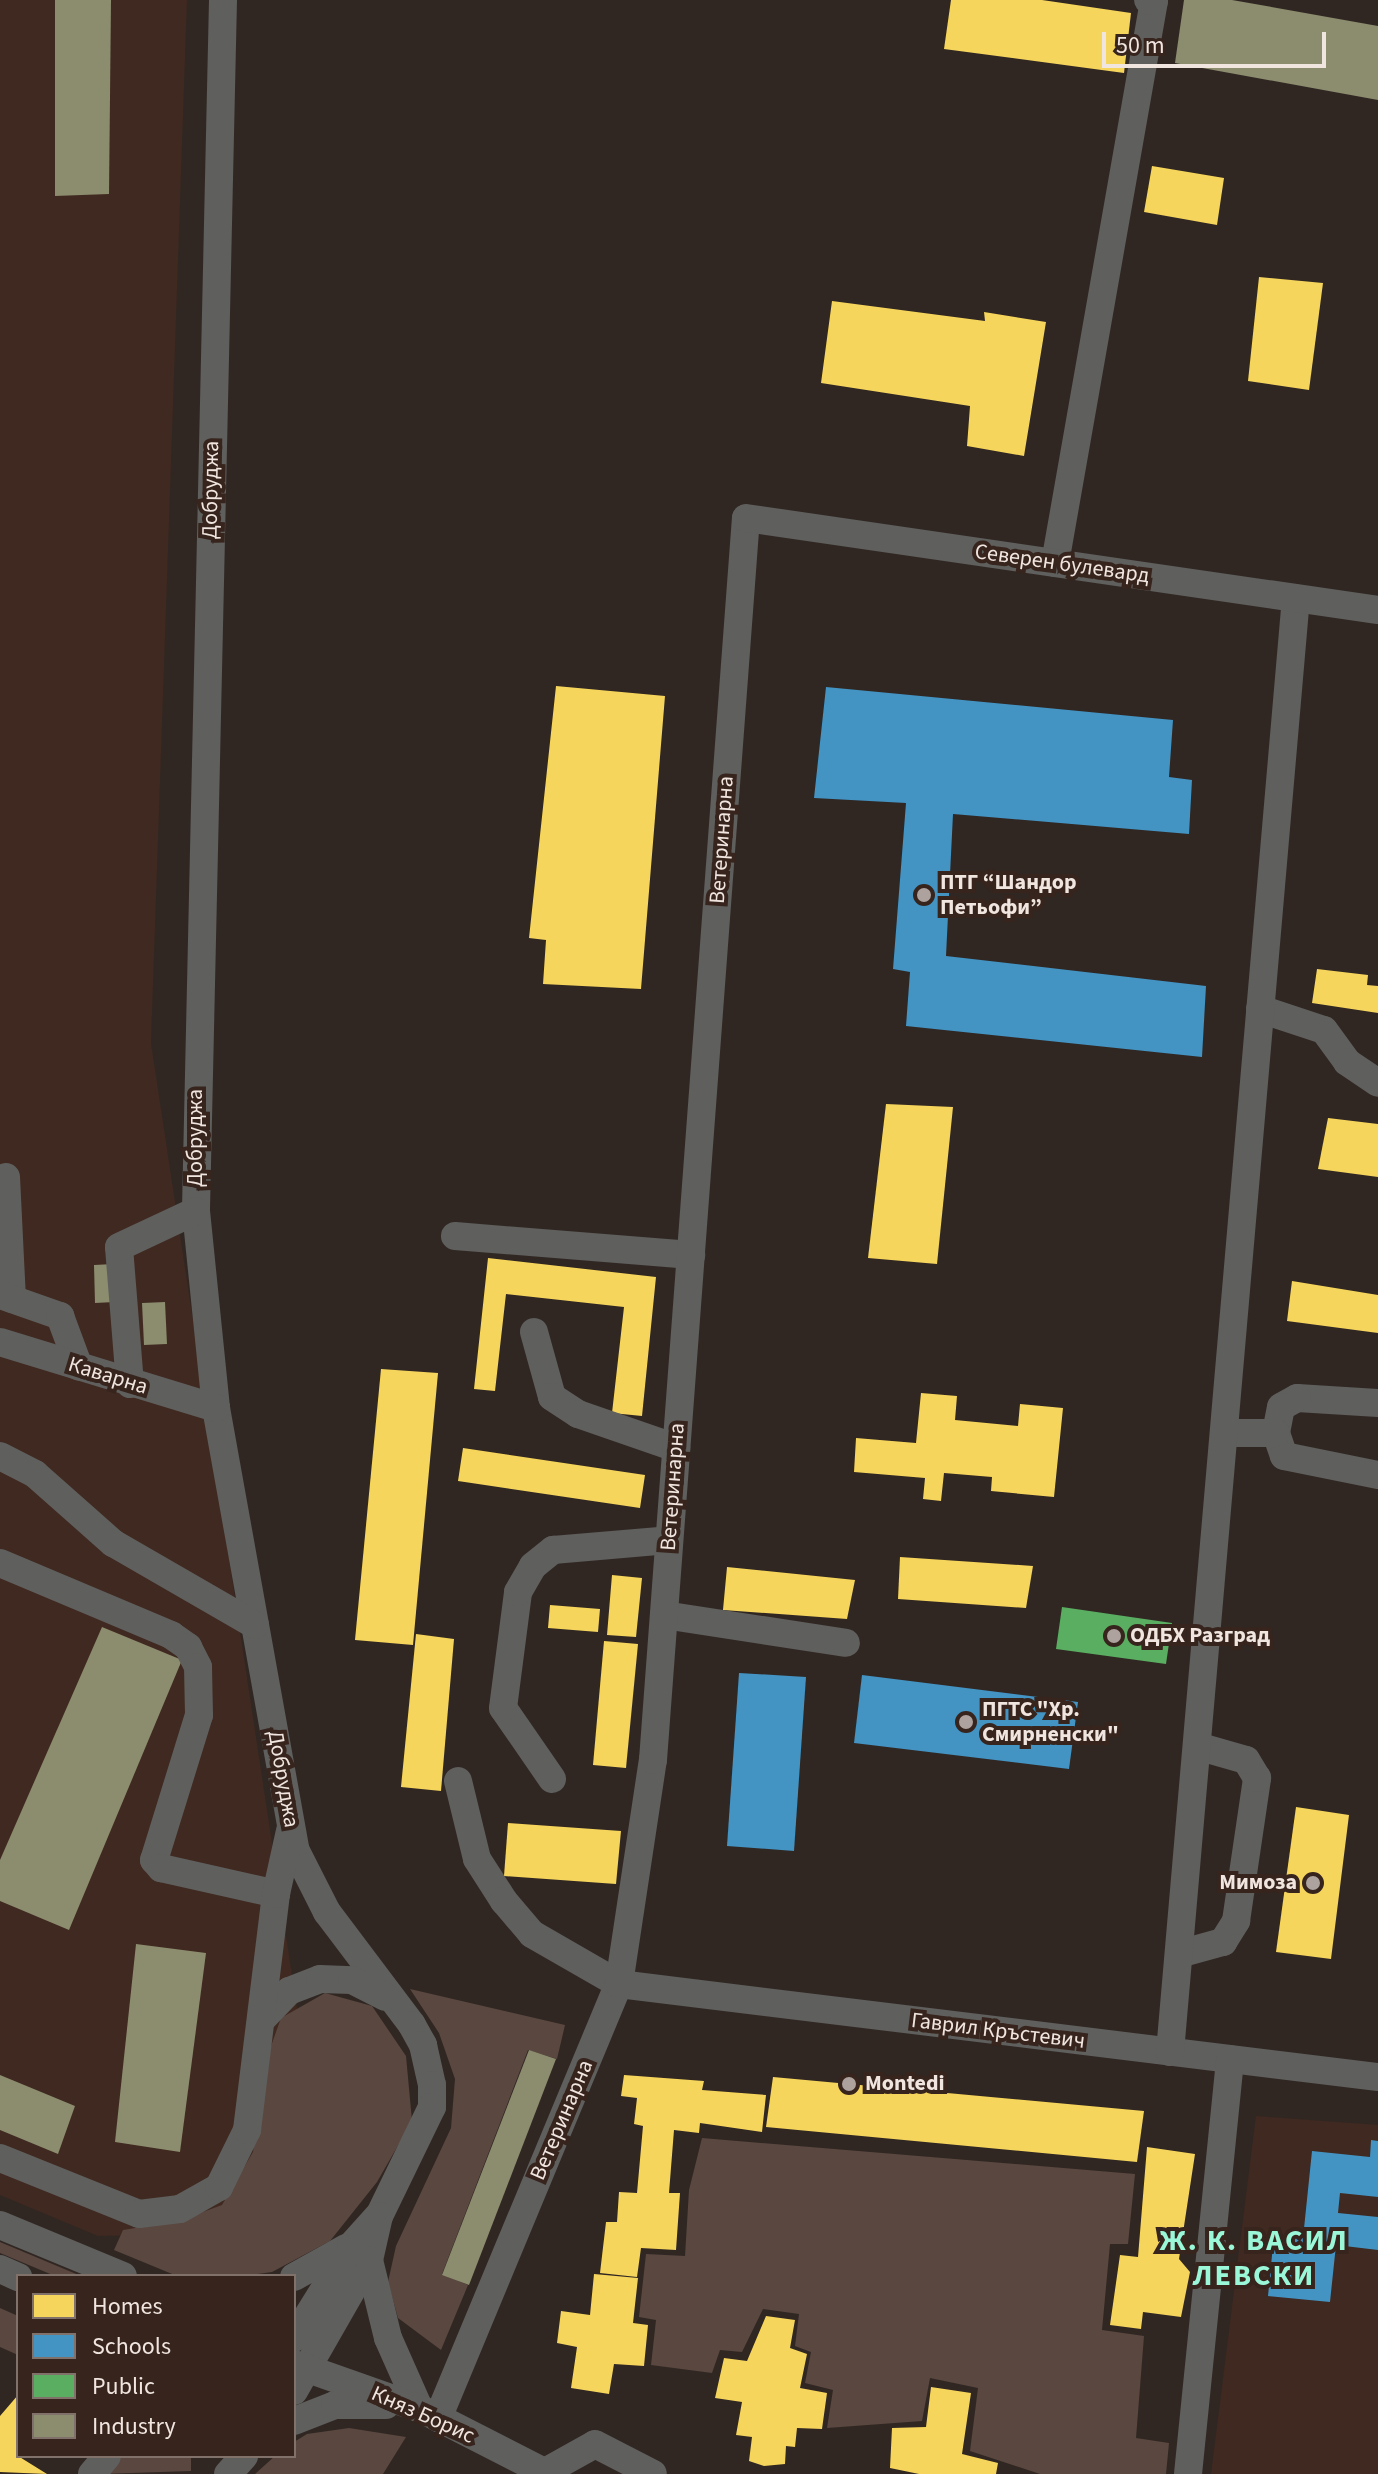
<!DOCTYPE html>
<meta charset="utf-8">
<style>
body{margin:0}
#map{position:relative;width:1378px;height:2474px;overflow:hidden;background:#302723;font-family:"Source Sans 3",sans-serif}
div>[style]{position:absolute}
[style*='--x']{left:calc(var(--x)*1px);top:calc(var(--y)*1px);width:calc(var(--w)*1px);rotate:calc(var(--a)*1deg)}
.built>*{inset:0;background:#3f2920}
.green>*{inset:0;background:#5a4740}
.homes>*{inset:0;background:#f6d55c}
.schools>*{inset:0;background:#4393c3}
.public>*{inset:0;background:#5aae61}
.industry>*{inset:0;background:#8c8c6e}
.minor>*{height:28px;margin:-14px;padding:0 14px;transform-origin:14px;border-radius:14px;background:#5f5f5d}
.dots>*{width:22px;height:22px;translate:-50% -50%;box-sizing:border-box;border:4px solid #36241d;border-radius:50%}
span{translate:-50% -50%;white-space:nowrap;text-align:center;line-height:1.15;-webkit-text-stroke:8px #36241d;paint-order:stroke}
.street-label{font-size:22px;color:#f1e5e0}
.poi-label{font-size:22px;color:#f1e5e0;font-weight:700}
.left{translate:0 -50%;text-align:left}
.right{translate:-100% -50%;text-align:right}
.district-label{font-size:30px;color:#9af8d9;font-weight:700;letter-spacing:2px}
.legend{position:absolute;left:16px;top:2274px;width:280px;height:184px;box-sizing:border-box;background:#36241d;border:2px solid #81716b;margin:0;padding:10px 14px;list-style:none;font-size:24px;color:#f1e5e0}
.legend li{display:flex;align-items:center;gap:16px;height:40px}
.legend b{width:40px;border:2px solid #81716b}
.scale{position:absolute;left:1102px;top:32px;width:224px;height:36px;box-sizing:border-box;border:4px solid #f1e5e0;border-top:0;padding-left:10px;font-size:24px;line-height:28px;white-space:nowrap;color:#f1e5e0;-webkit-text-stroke:6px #36241d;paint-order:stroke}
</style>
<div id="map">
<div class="built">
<i style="clip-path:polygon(0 0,187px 0,151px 1043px,308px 2081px,238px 2233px,98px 2236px,0 2195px)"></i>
<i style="clip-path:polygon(1256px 2116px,1378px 2125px,1378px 2474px,1211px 2474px)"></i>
</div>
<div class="green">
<i style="clip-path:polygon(410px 1989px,565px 2025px,557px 2059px,528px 2050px,442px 2274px,468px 2285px,441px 2350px,398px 2318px,388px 2282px,396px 2246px,451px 2128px,455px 2079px,439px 2033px)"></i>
<i style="clip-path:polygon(325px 1993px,372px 2006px,406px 2056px,412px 2121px,377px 2182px,330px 2241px,272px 2272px,242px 2276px,177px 2276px,114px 2250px,123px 2230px,178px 2221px,222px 2205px,253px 2152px,266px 2060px,281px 2018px)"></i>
<i style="clip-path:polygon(702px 2138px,1135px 2174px,1128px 2244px,1110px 2244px,1102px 2330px,1144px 2336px,1136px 2438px,1169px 2443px,1166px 2474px,1040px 2474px,970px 2451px,978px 2388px,930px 2378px,922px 2421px,827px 2428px,833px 2390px,805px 2383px,811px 2352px,795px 2346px,799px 2314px,763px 2309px,742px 2352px,720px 2350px,712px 2373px,651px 2365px,656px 2320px,639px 2317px,646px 2254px,685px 2256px,689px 2190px)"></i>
<i style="clip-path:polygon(0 2242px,81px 2276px,55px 2276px,0 2253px)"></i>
<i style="clip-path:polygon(0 2308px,18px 2316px,18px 2355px,0 2347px)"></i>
<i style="clip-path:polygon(349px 2428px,406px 2437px,383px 2474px,255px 2474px,275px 2456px,294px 2456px,294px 2442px,307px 2434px)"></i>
<i style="clip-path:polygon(115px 2456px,191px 2456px,191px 2471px,101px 2474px)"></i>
</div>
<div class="homes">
<i style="clip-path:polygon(951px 0,1042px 0,1131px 13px,1124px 73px,944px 49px)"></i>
<i style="clip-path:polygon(1152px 166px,1224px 178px,1217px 225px,1144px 212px)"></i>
<i style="clip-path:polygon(1259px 277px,1323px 283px,1309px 390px,1248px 381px)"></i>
<i style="clip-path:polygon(832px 301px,985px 321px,984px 312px,1046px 322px,1024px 456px,967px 446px,970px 406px,821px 383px)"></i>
<i style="clip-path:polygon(556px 686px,665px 696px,641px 989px,543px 984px,546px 940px,529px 938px)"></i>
<i style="clip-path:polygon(1317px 969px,1368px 975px,1367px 985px,1378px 986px,1378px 1013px,1312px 1003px)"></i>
<i style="clip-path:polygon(886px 1104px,953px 1107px,937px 1264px,868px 1258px)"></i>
<i style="clip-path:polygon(1328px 1118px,1378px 1124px,1378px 1177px,1318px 1169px)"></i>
<i style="clip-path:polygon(488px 1258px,656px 1277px,642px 1416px,612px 1413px,624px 1307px,506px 1294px,495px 1391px,474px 1389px)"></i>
<i style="clip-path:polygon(1292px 1281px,1378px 1295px,1378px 1333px,1287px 1321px)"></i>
<i style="clip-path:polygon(381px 1369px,438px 1373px,413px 1645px,355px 1640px)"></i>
<i style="clip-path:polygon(921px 1393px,957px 1396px,955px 1420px,1018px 1426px,1020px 1404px,1063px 1408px,1054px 1497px,991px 1491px,992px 1477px,944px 1473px,941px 1501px,923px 1499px,925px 1478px,854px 1472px,856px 1438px,916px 1443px)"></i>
<i style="clip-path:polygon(463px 1448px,645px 1475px,640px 1508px,458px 1481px)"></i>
<i style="clip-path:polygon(900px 1557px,1033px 1566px,1026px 1608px,898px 1599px)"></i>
<i style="clip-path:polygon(727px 1567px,855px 1580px,847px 1619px,723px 1610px)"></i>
<i style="clip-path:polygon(612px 1575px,642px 1578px,636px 1637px,607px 1635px)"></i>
<i style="clip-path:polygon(550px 1605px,600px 1609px,598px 1632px,548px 1628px)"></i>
<i style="clip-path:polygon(416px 1634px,454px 1639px,441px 1791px,401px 1787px)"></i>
<i style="clip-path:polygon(604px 1641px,638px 1644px,626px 1768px,593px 1765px)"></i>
<i style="clip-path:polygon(1296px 1807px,1349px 1815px,1331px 1959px,1276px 1952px)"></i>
<i style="clip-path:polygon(508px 1823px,621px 1831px,616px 1884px,504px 1876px)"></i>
<i style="clip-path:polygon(624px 2075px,704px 2081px,702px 2090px,766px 2095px,762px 2132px,700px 2123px,699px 2133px,674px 2130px,669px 2193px,680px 2193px,676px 2250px,641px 2248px,637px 2277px,600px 2273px,606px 2222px,617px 2222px,619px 2192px,637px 2193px,643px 2126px,634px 2124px,637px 2098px,621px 2096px)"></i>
<i style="clip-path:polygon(773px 2077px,1144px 2111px,1137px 2162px,766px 2127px)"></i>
<i style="clip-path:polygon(1147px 2147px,1195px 2154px,1179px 2259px,1190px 2272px,1181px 2317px,1143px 2312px,1141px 2329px,1110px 2325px,1120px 2255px,1138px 2257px)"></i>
<i style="clip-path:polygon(594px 2274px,638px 2278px,633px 2323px,648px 2325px,644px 2366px,614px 2364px,609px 2394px,571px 2388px,577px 2347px,557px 2343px,561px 2311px,590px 2315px)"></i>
<i style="clip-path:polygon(766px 2316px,795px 2320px,790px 2348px,807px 2354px,800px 2388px,827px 2393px,822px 2429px,797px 2428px,795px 2447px,786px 2446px,785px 2464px,764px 2466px,749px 2461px,752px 2437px,736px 2435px,742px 2402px,715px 2398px,724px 2358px,747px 2361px)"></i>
<i style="clip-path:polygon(931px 2387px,971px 2393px,962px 2454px,998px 2463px,996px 2474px,919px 2474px,890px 2468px,892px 2428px,926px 2427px)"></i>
<i style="clip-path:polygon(18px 2395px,18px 2456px,47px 2474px,0 2472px,0 2416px)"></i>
</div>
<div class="schools">
<i style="clip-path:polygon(826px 687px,1173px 720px,1169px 777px,1192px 780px,1189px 834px,953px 814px,946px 956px,1206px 986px,1202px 1057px,906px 1026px,910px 972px,893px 969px,906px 803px,814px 798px)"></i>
<i style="clip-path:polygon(739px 1673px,806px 1677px,794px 1851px,727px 1846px)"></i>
<i style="clip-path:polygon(862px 1675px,1078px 1702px,1069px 1769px,854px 1743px)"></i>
<i style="clip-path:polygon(1371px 2140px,1378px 2141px,1378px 2197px,1340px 2193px,1338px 2213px,1378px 2217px,1378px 2250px,1336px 2245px,1330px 2302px,1268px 2296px,1274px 2235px,1303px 2238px,1312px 2151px,1370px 2157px)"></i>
</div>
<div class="public">
<i style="clip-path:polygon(1062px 1607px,1172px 1623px,1166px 1664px,1056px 1649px)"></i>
</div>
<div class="industry">
<i style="clip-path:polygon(55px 0,111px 0,109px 194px,55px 196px)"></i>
<i style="clip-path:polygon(1184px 0,1232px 0,1378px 26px,1378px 100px,1175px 63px)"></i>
<i style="clip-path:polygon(133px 1263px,134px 1301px,95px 1303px,94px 1265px)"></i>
<i style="clip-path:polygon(165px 1302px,167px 1344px,144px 1345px,142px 1303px)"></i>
<i style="clip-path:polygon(102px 1627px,182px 1660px,69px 1930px,0 1901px,0 1860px)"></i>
<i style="clip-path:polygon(136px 1944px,206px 1953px,180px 2152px,115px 2142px)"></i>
<i style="clip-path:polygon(529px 2050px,556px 2059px,469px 2285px,442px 2275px)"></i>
<i style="clip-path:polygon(0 2075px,75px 2106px,58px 2154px,0 2130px)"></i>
</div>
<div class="minor">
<i style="--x:223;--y:0;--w:1211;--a:91.28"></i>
<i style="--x:196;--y:1211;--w:198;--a:84.2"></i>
<i style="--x:216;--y:1408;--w:448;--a:79.8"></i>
<i style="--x:295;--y:1849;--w:71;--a:63.1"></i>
<i style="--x:327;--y:1912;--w:141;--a:53"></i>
<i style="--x:412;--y:2025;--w:23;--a:61"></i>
<i style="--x:423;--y:2045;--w:41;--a:77.3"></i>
<i style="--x:432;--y:2085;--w:22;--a:90"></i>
<i style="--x:432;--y:2107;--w:121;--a:115.9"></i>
<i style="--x:379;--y:2216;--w:45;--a:102.8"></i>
<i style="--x:369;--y:2260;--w:151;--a:119.8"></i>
<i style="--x:1055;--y:563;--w:571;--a:-80.01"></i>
<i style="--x:1154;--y:1;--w:6;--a:-171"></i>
<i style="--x:1260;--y:1009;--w:67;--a:18.2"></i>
<i style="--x:1324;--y:1030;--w:39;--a:54"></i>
<i style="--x:1347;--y:1062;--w:37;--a:34"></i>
<i style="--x:6;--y:1177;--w:122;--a:87.2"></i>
<i style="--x:455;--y:1236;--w:237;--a:4.6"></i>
<i style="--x:0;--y:1295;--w:64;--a:19.3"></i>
<i style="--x:60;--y:1316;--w:54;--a:69.6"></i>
<i style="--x:534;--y:1332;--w:67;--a:74.5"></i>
<i style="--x:552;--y:1397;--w:31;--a:33"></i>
<i style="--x:578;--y:1414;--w:104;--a:19.1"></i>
<i style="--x:0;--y:1342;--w:226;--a:17"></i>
<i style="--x:130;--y:1384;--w:137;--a:-94.6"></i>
<i style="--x:119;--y:1247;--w:85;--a:-25.1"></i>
<i style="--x:1378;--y:1403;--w:81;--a:-176.5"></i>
<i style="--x:1297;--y:1398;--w:18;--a:151"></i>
<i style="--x:1281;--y:1407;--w:26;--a:101"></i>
<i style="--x:1276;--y:1433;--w:24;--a:71"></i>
<i style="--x:1284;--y:1456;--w:96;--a:11.4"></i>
<i style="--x:1224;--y:1433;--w:52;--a:0"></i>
<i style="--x:0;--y:1456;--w:39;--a:27"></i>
<i style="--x:35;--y:1474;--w:104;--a:41.5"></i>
<i style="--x:113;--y:1543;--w:164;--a:30"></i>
<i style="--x:0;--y:1563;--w:186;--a:22.8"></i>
<i style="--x:171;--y:1635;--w:21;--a:35"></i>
<i style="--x:188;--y:1647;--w:22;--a:63"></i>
<i style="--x:198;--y:1667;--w:48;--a:88.8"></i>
<i style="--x:199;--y:1715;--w:152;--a:107.2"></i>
<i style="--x:154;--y:1860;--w:11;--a:49"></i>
<i style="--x:161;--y:1868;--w:118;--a:12.7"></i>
<i style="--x:664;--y:1615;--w:184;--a:8.7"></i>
<i style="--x:552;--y:1779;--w:86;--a:-124.6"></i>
<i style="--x:503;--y:1708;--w:117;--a:-82.6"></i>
<i style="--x:518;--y:1592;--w:30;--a:-60"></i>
<i style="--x:533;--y:1566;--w:26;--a:-39"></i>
<i style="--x:553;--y:1550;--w:116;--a:-4.9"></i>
<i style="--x:458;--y:1781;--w:80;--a:76.3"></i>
<i style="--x:477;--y:1859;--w:50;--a:57.3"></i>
<i style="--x:504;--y:1901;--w:43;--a:49.7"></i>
<i style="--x:532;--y:1934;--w:100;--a:29.9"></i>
<i style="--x:619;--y:1984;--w:765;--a:6.99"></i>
<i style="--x:1179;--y:1954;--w:46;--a:-15.3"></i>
<i style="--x:1223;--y:1942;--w:25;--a:-58"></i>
<i style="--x:1236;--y:1921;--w:145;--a:-81.6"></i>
<i style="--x:1257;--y:1778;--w:21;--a:-121"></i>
<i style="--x:1246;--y:1760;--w:51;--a:-164.1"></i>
<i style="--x:264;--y:2017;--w:36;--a:-46"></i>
<i style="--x:289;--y:1991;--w:33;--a:-21"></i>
<i style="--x:320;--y:1979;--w:32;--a:2"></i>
<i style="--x:352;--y:1980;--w:37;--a:27"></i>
<i style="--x:1170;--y:2052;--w:1459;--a:-85.05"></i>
<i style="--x:0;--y:2158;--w:150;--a:21.9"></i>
<i style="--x:139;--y:2214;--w:41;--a:-7"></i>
<i style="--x:180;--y:2209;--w:45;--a:-29.4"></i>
<i style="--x:219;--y:2187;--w:64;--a:-63.8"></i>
<i style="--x:247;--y:2130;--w:238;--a:-83"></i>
<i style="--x:276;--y:1894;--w:65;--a:-77.5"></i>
<i style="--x:0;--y:2225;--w:133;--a:22.5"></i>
<i style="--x:369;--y:2260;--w:80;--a:76.3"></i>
<i style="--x:388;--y:2338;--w:77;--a:66.1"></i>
<i style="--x:0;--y:2269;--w:20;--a:24"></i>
<i style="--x:294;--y:2277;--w:60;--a:-29.1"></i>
<i style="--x:294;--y:2338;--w:108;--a:-58.2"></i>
<i style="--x:351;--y:2246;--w:40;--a:-48"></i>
<i style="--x:294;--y:2364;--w:133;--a:19.4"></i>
<i style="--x:419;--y:2408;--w:145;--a:27.1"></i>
<i style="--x:438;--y:2418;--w:470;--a:-67.4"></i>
<i style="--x:619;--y:1984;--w:227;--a:-81.4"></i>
<i style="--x:653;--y:1760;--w:1245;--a:-85.72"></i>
<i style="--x:746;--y:518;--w:639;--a:8.28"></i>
<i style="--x:294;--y:2421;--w:44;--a:-21.3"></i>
<i style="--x:335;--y:2405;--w:51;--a:0"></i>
<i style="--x:545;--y:2472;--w:57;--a:-29.2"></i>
<i style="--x:595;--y:2444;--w:65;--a:27.3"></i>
<i style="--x:92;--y:2474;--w:23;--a:-50"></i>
<i style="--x:228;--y:2474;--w:24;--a:-48"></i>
<i style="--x:1188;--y:2474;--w:417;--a:-84.2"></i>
</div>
<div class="dots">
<i style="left:924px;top:895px;background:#ada29e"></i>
<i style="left:1114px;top:1636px;background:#ada29e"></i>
<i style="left:966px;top:1722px;background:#ada29e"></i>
<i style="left:1313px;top:1883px;background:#ada29e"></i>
<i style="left:849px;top:2084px;background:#ada29e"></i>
</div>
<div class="street-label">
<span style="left:211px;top:490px;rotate:-89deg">Добруджа</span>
<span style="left:1062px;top:564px;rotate:8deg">Северен булевард</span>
<span style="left:722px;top:840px;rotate:-86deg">Ветеринарна</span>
<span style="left:196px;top:1138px;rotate:-90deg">Добруджа</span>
<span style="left:108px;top:1376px;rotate:17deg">Каварна</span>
<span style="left:673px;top:1487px;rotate:-86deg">Ветеринарна</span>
<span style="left:283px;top:1779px;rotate:80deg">Добруджа</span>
<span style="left:998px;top:2031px;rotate:7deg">Гаврил Кръстевич</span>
<span style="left:562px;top:2120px;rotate:-67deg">Ветеринарна</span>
<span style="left:423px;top:2415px;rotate:24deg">Княз Борис</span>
</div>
<div class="poi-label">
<span class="left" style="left:940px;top:895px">ПТГ “Шандор<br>Петьофи”</span>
<span class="left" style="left:1130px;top:1636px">ОДБХ Разград</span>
<span class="left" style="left:982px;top:1722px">ПГТС "Хр.<br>Смирненски"</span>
<span class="right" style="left:1297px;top:1883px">Мимоза</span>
<span class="left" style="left:865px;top:2084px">Montedi</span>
</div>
<div class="district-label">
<span style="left:1254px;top:2258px">Ж. К. ВАСИЛ<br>ЛЕВСКИ</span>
</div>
<ul class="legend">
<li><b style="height:22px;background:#f6d55c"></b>Homes</li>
<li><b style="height:22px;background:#4393c3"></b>Schools</li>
<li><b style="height:22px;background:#5aae61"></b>Public</li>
<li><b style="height:22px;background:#8c8c6e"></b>Industry</li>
</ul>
<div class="scale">50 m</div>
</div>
